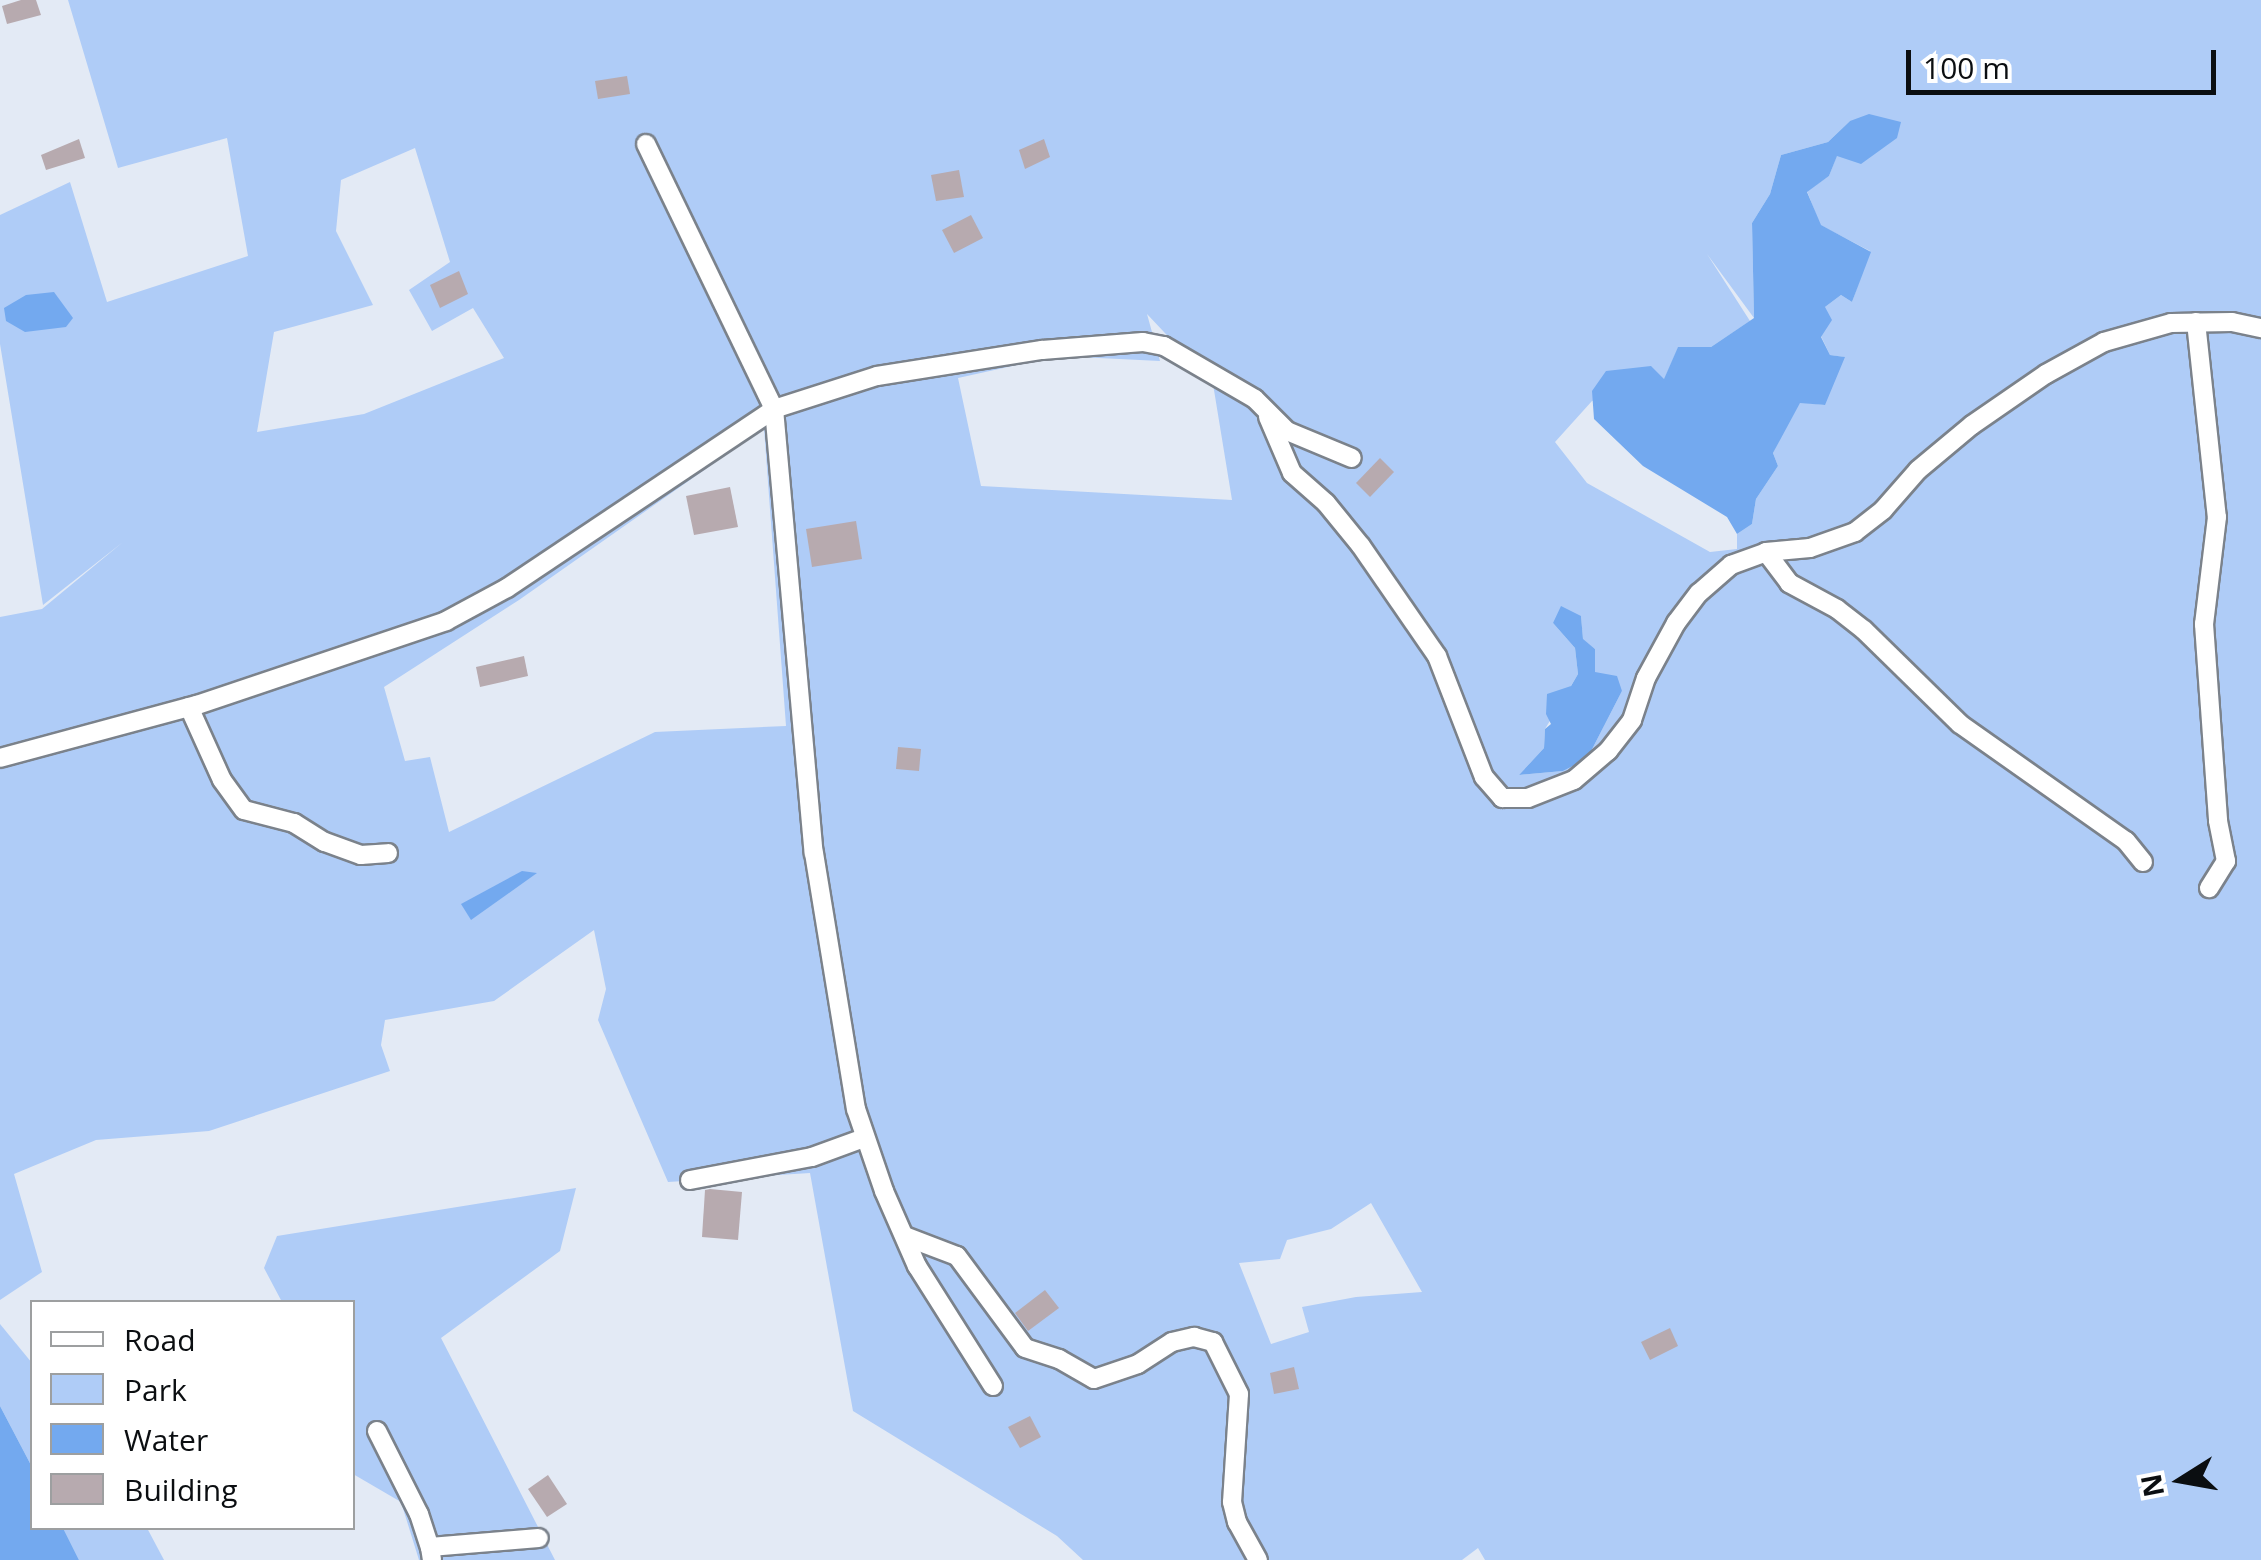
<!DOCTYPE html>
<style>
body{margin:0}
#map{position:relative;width:2261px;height:1560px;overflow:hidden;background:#e3eaf5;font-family:"Open Sans",sans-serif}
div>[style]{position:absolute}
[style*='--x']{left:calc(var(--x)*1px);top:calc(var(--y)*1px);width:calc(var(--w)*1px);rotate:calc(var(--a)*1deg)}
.green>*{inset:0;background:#afccf7}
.water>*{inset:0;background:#73a9ef}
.building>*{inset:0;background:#b7aaaf}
.roads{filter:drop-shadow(2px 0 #7b828b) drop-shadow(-2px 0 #7b828b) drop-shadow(0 2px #7b828b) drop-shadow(0 -2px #7b828b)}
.street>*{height:18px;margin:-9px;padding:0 9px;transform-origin:9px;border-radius:9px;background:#fff}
span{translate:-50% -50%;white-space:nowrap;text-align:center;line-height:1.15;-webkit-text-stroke:9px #fff;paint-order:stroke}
.legend{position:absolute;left:30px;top:1300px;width:325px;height:230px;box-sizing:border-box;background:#fff;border:2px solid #9d9fa0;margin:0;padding:12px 18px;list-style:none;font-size:30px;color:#0b0e11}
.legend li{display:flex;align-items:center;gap:20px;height:50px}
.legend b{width:50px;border:2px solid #9d9fa0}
.north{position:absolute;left:2131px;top:1430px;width:100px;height:100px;-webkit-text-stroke:8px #fff;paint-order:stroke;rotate:259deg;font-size:28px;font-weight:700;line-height:40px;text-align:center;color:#0b0e11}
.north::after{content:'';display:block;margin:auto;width:35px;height:45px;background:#0b0e11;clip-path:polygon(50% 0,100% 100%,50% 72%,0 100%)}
.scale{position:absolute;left:1906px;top:50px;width:310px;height:45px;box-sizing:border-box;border:5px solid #0b0e11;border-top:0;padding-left:12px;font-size:30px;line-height:35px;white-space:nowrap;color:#0b0e11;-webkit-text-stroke:8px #fff;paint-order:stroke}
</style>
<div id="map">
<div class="green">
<i style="clip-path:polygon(evenodd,68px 0,2261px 0,2261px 1560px,1485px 1560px,1478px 1548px,1462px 1560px,1083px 1560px,1057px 1536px,853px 1411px,810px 1173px,668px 1182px,598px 1020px,606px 989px,594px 930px,494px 1001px,385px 1020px,381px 1045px,390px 1071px,209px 1131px,96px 1140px,14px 1174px,42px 1272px,0 1300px,0 617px,42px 609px,123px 542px,43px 605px,0 344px,0 215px,70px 182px,107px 302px,248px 256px,227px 138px,118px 168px,68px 0,1850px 121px,1829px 176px,1807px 191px,1820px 225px,1870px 251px,1852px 302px,1841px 295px,1825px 307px,1821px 336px,1830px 355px,1844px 357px,1824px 405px,1800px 402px,1781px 436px,1773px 453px,1778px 466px,1756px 499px,1752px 524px,1737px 534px,1737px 549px,1710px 552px,1587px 483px,1555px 442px,1592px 401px,1664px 380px,1678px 348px,1711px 347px,1750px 321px,1707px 254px,1754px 318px,1752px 223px,1770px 194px,1781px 155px,1828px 142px,1850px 121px,68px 0,415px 148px,450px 262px,409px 290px,432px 331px,473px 308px,504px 358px,364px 414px,257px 432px,274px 332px,373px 305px,336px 231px,341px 180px,415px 148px,68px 0,1147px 314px,1213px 384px,1232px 500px,981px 486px,958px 378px,1058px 356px,1160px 361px,1147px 314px,68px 0,764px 428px,786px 726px,655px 732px,449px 832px,430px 757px,405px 761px,384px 687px,519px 600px,764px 428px,68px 0,1581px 616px,1583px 640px,1595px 649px,1595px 673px,1622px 691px,1587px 759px,1563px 771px,1519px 775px,1544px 748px,1545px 729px,1578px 674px,1575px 648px,1553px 623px,1581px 616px,68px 0,1371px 1203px,1422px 1292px,1356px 1297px,1302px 1307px,1309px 1332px,1271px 1344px,1239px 1263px,1280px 1259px,1287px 1240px,1331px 1229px,1371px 1203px)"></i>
<i style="clip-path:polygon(576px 1188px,560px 1251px,441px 1338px,555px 1560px,419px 1560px,401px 1502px,353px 1474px,352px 1302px,282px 1302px,264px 1268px,277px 1236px)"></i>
<i style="clip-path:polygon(0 1324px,32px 1363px,32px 1467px,0 1406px)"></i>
<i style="clip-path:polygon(63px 1528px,147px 1528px,164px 1560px,79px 1560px)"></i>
</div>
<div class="water">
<i style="clip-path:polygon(1869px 114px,1901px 122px,1897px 138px,1861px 164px,1837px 156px,1829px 176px,1807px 192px,1821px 225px,1871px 252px,1852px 302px,1841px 295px,1825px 307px,1832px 320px,1821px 337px,1830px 355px,1845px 357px,1825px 405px,1800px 403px,1773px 453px,1778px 466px,1756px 499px,1752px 524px,1737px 534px,1727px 517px,1643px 466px,1594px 419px,1592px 391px,1606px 371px,1651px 366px,1664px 379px,1678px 347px,1711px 347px,1754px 318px,1752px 223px,1770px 194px,1781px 155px,1828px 142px,1850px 121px)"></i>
<i style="clip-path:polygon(54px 292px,73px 318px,66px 327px,25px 332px,6px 321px,4px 308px,26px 295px)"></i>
<i style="clip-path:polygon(1561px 606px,1581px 616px,1583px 639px,1595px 649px,1595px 672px,1617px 676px,1622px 691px,1587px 759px,1563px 771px,1519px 775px,1544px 748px,1545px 729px,1551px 724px,1546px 714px,1547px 694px,1571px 686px,1578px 674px,1575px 648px,1553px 623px)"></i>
<i style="clip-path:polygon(522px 871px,537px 873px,471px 920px,461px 904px)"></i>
<i style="clip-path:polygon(0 1406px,32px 1467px,32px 1528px,63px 1528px,79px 1560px,0 1560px)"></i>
</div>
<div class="building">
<i style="clip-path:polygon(21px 0,36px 0,41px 15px,7px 24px,2px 6px)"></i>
<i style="clip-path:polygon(627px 76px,630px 94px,598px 99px,595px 81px)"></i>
<i style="clip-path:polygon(79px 139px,85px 158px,46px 170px,41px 155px)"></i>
<i style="clip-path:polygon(1044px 139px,1050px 157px,1025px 169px,1019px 150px)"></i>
<i style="clip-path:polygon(959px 170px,964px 197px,936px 201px,931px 175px)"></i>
<i style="clip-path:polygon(971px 215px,983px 238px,954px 253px,942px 230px)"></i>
<i style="clip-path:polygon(459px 271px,468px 294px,440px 308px,430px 285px)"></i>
<i style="clip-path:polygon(1380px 458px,1394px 472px,1370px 497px,1356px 483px)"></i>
<i style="clip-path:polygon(730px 487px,738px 527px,694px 535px,686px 496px)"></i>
<i style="clip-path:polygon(856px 521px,862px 559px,812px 567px,806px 529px)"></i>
<i style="clip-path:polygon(524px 656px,528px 676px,480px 687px,476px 667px)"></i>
<i style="clip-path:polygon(898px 747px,921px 749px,919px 771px,896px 769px)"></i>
<i style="clip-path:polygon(710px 1189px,742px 1192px,738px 1240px,702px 1237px,705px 1190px)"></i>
<i style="clip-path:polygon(1045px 1290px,1059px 1308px,1028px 1331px,1015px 1313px)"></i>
<i style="clip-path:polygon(1670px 1328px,1678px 1346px,1650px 1360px,1641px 1342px)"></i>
<i style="clip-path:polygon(1294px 1367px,1299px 1389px,1274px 1394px,1270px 1373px)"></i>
<i style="clip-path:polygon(1030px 1416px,1041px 1437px,1020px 1448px,1008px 1427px)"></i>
<i style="clip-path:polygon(548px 1475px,567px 1504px,547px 1517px,528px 1489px)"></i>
</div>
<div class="roads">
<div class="street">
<i style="--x:646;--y:144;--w:294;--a:64.2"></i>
<i style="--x:774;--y:409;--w:446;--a:84.9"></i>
<i style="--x:814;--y:853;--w:259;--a:80.7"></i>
<i style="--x:856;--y:1109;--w:87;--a:71.1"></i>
<i style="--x:884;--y:1191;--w:82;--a:66.3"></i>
<i style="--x:917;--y:1266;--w:142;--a:57.7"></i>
<i style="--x:2196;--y:322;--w:196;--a:83.9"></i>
<i style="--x:2217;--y:517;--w:108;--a:96.9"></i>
<i style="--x:2204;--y:624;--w:197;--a:85.9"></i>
<i style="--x:2218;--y:821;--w:41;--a:78.7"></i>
<i style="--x:2226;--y:861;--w:32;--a:122"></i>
<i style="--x:1268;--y:417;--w:61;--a:66.8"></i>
<i style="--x:1292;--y:473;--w:45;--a:41.4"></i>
<i style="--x:1326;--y:503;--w:55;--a:50.9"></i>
<i style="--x:1361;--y:546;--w:134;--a:55.4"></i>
<i style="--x:1437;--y:656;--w:130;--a:68.8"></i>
<i style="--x:1484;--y:777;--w:28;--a:49"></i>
<i style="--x:1502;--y:798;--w:26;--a:0"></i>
<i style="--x:1528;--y:798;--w:49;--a:-21.4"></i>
<i style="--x:1574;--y:780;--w:45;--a:-40.5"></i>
<i style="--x:1608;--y:751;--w:39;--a:-52"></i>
<i style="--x:1632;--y:720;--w:44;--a:-71.6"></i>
<i style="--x:1646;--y:678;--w:63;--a:-61.4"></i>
<i style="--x:1676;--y:623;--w:38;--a:-53"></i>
<i style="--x:1699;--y:593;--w:43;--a:-41.2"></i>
<i style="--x:1731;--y:565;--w:37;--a:-20"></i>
<i style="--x:1766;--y:552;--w:44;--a:-5.2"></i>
<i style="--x:1810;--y:548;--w:48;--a:-19.6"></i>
<i style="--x:1855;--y:532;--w:36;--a:-38"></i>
<i style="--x:1883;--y:510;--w:53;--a:-48.8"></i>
<i style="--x:1918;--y:470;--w:70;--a:-39.8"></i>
<i style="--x:1972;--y:425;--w:90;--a:-34.6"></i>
<i style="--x:2046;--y:374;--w:66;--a:-28.9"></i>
<i style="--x:2104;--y:342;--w:70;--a:-15.8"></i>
<i style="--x:2171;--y:323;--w:61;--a:-0.9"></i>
<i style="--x:2232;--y:322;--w:30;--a:12"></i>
<i style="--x:1766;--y:552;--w:39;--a:53"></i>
<i style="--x:1789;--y:583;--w:55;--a:28.4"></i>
<i style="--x:1837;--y:609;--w:34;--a:38"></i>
<i style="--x:1864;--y:630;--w:134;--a:44.4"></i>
<i style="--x:1960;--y:724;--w:203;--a:35.2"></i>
<i style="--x:2126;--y:841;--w:27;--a:51"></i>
<i style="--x:189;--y:707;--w:80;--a:65.7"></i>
<i style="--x:222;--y:780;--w:37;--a:54"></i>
<i style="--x:244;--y:810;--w:52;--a:14.6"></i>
<i style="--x:294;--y:823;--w:36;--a:32"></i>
<i style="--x:325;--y:842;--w:38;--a:20"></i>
<i style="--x:361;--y:855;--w:27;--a:-4"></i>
<i style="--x:0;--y:758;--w:204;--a:-15.1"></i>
<i style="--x:197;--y:705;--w:263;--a:-18.6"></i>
<i style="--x:446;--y:621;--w:69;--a:-28.4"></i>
<i style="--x:507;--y:588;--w:321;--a:-33.8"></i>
<i style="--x:774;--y:409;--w:108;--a:-17.8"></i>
<i style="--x:877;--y:376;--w:167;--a:-9"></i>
<i style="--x:1042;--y:350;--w:101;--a:-4.5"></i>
<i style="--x:1143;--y:342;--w:21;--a:11"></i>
<i style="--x:1164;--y:346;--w:105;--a:30.2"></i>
<i style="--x:1255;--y:399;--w:45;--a:45"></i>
<i style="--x:1287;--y:431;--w:70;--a:22.6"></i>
<i style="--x:690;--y:1180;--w:124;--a:-10.7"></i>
<i style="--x:812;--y:1157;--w:55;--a:-20.1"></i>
<i style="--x:907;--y:1237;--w:53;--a:20.8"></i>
<i style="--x:957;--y:1256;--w:114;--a:53.5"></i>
<i style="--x:1025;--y:1348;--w:36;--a:18"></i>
<i style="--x:1059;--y:1359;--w:40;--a:29.7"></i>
<i style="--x:1094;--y:1379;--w:46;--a:-18.8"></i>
<i style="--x:1138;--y:1364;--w:40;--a:-32.9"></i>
<i style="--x:1172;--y:1342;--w:23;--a:-13"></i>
<i style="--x:1194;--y:1337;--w:20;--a:15"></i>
<i style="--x:1213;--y:1342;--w:58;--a:63.4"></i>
<i style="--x:1239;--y:1394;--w:108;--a:93.7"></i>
<i style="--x:1232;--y:1502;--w:21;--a:76"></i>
<i style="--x:1237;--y:1522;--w:43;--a:61.1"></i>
<i style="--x:377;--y:1431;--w:93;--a:63.2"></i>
<i style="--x:419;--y:1514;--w:35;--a:72"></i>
<i style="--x:432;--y:1560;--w:13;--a:-99"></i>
<i style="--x:430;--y:1547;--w:109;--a:-4.7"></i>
</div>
</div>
<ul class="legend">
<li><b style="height:12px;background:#fff"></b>Road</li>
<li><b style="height:28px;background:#afccf7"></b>Park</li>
<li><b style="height:28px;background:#73a9ef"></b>Water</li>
<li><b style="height:28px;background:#b7aaaf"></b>Building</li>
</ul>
<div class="north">N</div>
<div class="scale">100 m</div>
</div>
